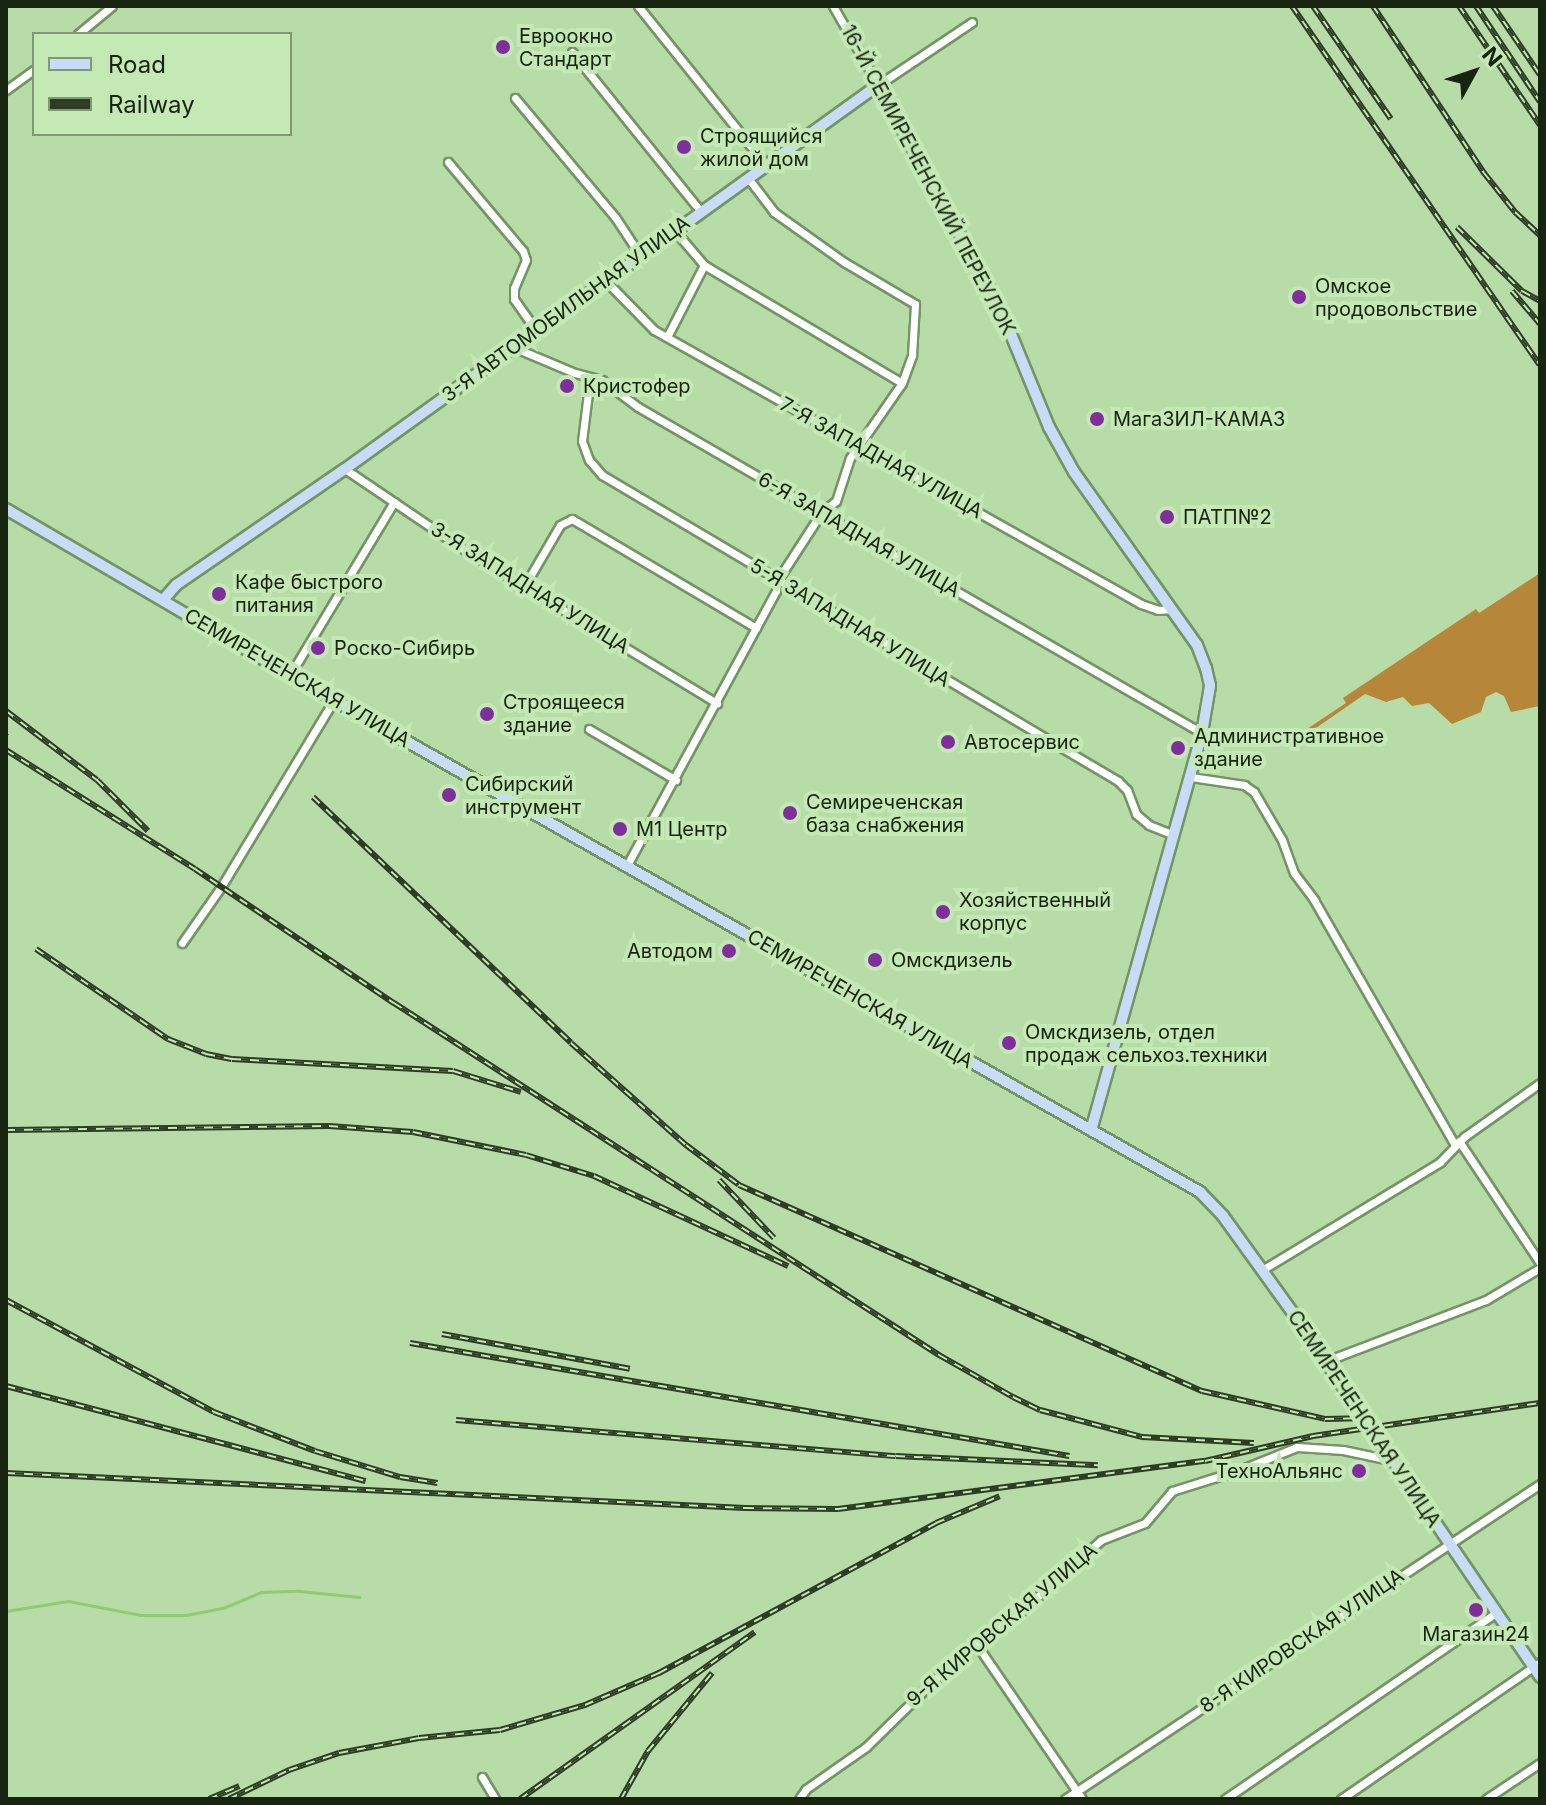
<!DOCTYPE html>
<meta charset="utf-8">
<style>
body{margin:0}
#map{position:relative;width:1546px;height:1805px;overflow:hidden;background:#b8dca8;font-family:Inter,sans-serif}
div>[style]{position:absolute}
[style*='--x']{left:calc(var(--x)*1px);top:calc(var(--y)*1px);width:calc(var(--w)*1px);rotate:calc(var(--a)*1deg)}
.forest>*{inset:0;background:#b78739}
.stream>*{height:3px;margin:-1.5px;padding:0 1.5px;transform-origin:1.5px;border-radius:1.5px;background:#8ecc71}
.roads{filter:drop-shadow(2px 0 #739564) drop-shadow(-2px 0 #739564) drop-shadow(0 2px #739564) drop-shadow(0 -2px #739564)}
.street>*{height:7px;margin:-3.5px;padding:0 3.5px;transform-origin:3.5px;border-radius:3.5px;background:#fff}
.secondary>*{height:10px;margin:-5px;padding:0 5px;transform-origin:5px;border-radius:5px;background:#c8dcf7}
.rail>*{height:6px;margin-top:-3px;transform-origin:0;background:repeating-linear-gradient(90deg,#c4e9b5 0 9px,#2d3d24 0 18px);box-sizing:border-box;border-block:2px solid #2d3d24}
.dots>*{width:22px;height:22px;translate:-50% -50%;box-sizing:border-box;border:4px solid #c4e9b5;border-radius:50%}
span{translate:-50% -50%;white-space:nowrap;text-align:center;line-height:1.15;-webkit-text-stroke:8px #c4e9b5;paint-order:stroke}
.poi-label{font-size:20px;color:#172410}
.left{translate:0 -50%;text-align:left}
.right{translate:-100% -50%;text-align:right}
.street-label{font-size:20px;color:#172410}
.frame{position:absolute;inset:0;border:8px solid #172410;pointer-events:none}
.legend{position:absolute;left:32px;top:32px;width:260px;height:104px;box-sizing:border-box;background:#c4e9b5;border:2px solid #7f9a73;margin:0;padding:10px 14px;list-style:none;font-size:24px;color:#172410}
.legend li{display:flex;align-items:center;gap:16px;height:40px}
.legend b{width:40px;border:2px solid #7f9a73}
.north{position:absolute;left:1434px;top:32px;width:80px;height:80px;-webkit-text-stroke:6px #c4e9b5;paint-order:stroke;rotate:50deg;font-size:22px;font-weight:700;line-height:32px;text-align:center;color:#172410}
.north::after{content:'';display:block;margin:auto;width:28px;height:36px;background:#172410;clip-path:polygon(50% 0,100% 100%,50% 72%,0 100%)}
</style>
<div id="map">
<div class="forest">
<i style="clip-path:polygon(1540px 573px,1540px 706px,1511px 712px,1504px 696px,1496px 692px,1486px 697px,1481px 712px,1452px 724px,1429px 703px,1412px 706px,1403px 697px,1386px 702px,1365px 694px,1316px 728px,1304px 731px,1346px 703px,1343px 698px,1476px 609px,1479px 613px)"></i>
</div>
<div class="stream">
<i style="--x:6;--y:1611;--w:63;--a:-9.2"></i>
<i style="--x:68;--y:1601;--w:74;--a:10.9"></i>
<i style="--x:141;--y:1615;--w:45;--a:0"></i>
<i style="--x:186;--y:1615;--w:38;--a:-11"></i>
<i style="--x:223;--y:1608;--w:41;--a:-22.8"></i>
<i style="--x:261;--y:1592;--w:38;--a:-2"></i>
<i style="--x:299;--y:1591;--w:61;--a:5.6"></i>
</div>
<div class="roads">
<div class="street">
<i style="--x:638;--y:6;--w:204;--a:51.2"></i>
<i style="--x:833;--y:6;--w:91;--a:60.3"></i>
<i style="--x:878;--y:85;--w:113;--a:-33.8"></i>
<i style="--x:78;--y:34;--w:44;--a:-39.5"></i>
<i style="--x:572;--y:52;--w:206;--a:51.1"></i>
<i style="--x:6;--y:90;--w:34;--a:-36"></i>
<i style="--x:515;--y:98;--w:155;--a:50"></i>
<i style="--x:615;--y:217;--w:45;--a:56.7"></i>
<i style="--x:448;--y:162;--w:116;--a:49.9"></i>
<i style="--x:523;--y:251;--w:9;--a:72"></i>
<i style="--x:526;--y:260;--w:30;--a:113"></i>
<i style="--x:514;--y:288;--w:11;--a:90"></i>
<i style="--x:514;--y:299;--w:38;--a:55"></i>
<i style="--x:675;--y:231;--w:45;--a:49.5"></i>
<i style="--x:704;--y:265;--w:230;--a:30.8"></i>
<i style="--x:605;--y:280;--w:70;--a:45.6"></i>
<i style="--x:654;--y:330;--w:559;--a:29.36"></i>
<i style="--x:1141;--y:604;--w:18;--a:19"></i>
<i style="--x:1158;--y:610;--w:14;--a:-4"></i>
<i style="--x:667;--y:337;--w:81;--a:-62.8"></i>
<i style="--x:513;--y:347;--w:67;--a:22.8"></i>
<i style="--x:575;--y:373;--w:28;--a:15"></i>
<i style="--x:602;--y:380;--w:45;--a:36.9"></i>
<i style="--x:638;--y:407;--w:651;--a:30.03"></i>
<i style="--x:590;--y:377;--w:64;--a:97.1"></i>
<i style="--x:582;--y:441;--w:20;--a:70"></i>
<i style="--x:589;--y:460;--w:20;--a:49"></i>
<i style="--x:602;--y:475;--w:600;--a:30.67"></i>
<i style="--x:1118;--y:781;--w:13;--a:45"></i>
<i style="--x:1127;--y:790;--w:26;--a:69"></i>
<i style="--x:1136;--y:814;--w:17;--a:40"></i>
<i style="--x:1149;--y:825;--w:27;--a:22"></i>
<i style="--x:345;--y:469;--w:139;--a:34.1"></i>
<i style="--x:460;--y:547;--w:301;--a:31.3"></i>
<i style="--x:525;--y:585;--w:69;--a:-59.7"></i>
<i style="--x:560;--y:525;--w:13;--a:-27"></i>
<i style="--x:572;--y:519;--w:214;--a:30.6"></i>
<i style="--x:290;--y:675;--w:202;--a:-59"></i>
<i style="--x:589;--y:729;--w:101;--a:30.4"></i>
<i style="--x:1191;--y:777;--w:54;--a:8.6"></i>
<i style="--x:1244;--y:785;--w:12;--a:35"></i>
<i style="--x:1254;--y:792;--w:56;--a:59.7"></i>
<i style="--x:1282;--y:840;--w:35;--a:70"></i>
<i style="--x:1294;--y:873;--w:34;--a:53"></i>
<i style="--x:1314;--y:900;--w:283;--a:60.1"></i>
<i style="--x:626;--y:867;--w:314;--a:-61.5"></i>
<i style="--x:776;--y:591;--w:10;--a:-84"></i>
<i style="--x:777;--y:581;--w:81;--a:-57.1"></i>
<i style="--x:821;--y:513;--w:19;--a:-39"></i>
<i style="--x:836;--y:501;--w:45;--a:-72"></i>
<i style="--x:850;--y:458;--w:91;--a:-55.3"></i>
<i style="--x:902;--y:383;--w:30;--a:-70"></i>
<i style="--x:912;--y:355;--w:51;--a:-86.6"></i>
<i style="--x:915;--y:304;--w:82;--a:-149.4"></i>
<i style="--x:844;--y:262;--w:86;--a:-144.5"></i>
<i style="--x:774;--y:212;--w:43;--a:-127.4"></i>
<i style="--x:182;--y:943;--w:68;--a:-55.1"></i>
<i style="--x:221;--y:887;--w:218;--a:-58.9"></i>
<i style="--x:1459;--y:1141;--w:146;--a:56.4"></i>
<i style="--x:1262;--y:1270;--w:208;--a:-31.2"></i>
<i style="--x:1440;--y:1162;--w:35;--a:-46"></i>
<i style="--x:1464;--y:1137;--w:93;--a:-35.4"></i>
<i style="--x:1326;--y:1361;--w:171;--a:-20.9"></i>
<i style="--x:1486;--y:1300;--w:63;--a:-30.7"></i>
<i style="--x:977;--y:1645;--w:186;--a:55.7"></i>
<i style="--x:482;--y:1777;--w:26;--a:59"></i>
<i style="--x:799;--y:1799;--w:12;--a:-55"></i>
<i style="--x:806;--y:1789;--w:73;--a:-35"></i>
<i style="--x:866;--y:1747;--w:126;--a:-44.4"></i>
<i style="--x:956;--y:1659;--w:72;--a:-35.4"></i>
<i style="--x:1015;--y:1617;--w:115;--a:-41.8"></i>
<i style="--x:1101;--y:1540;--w:47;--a:-21.1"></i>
<i style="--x:1145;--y:1523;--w:42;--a:-49.8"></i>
<i style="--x:1172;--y:1491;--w:73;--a:-17.4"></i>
<i style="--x:1242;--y:1469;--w:59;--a:-21.8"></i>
<i style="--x:1297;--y:1447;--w:46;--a:3.7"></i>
<i style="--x:1343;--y:1450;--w:48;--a:12"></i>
<i style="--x:1065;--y:1799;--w:570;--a:-33.55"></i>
<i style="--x:1225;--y:1799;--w:329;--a:-34.5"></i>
<i style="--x:1341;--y:1799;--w:242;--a:-34.5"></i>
<i style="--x:1486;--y:1799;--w:65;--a:-33.7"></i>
</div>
<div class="secondary">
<i style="--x:6;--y:509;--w:329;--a:30.3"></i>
<i style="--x:290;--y:675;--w:1047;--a:29.6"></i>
<i style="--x:1200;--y:1192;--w:33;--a:46"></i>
<i style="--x:1223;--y:1216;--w:120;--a:54.2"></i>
<i style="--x:1293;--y:1313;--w:440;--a:55.8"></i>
<i style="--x:163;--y:600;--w:20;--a:-49"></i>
<i style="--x:176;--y:585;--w:205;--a:-34.5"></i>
<i style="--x:345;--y:469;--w:657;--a:-35.77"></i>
<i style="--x:878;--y:85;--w:251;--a:61.2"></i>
<i style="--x:999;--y:305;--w:132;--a:67.7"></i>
<i style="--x:1049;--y:427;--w:51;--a:60.9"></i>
<i style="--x:1074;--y:472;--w:212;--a:54.6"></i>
<i style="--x:1197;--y:645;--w:25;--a:69"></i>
<i style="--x:1206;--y:668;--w:18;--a:77"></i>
<i style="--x:1210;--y:686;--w:48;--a:99.7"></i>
<i style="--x:1202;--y:733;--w:412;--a:105.6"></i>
</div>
</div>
<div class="rail">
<i style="--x:1292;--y:6;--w:436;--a:55.4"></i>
<i style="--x:1313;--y:6;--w:137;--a:55.4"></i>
<i style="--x:1373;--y:6;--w:201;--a:56.4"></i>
<i style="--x:1484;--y:173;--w:50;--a:51.5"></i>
<i style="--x:1515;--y:212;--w:34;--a:43"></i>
<i style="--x:1459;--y:6;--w:144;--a:55.8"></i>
<i style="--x:1476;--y:6;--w:115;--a:56.3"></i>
<i style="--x:1493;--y:6;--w:83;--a:55.7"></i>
<i style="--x:1457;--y:227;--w:91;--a:44.6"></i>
<i style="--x:1522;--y:291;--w:21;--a:29"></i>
<i style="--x:1512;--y:291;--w:43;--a:49.7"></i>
<i style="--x:6;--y:711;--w:114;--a:37.2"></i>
<i style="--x:97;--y:780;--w:72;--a:45"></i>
<i style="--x:6;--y:736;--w:1;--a:45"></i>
<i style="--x:6;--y:750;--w:223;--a:32.2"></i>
<i style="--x:195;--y:869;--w:240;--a:34"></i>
<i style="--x:394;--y:1003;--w:649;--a:32.86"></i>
<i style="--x:939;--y:1355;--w:85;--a:29.6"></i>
<i style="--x:1013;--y:1397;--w:30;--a:26"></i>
<i style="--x:1040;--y:1410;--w:106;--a:14.8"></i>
<i style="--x:1142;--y:1437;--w:112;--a:3.1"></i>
<i style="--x:313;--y:797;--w:356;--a:43.6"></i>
<i style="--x:571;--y:1043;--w:154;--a:41.6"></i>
<i style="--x:686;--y:1145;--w:66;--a:37"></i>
<i style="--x:739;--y:1185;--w:507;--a:23.99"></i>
<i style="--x:1202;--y:1391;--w:126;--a:12.8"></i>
<i style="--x:1325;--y:1419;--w:44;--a:-1.3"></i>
<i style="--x:36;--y:949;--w:160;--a:34.3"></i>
<i style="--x:168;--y:1039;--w:41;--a:21.5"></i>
<i style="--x:206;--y:1054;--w:26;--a:11"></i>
<i style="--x:232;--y:1059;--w:221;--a:3.1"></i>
<i style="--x:453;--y:1071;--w:71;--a:17.2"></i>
<i style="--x:6;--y:1130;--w:323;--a:-0.7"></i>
<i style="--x:329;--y:1126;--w:84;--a:4.1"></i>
<i style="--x:413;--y:1132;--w:115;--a:11.5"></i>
<i style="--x:526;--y:1155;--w:71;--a:17.2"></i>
<i style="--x:594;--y:1176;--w:214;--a:24.9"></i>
<i style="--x:719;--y:1180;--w:80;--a:46.5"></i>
<i style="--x:6;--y:1300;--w:236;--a:28.3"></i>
<i style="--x:214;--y:1412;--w:108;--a:21.1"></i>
<i style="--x:315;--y:1451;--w:89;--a:17"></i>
<i style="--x:400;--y:1477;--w:38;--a:9"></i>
<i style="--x:442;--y:1334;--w:191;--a:10.5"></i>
<i style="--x:410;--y:1343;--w:669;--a:9.73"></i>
<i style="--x:6;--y:1386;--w:372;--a:14.8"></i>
<i style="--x:456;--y:1420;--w:441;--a:4.7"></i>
<i style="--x:896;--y:1456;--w:202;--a:2.6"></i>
<i style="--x:6;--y:1473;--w:740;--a:2.71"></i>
<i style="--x:745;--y:1508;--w:93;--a:0.6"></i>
<i style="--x:838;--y:1509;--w:370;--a:-7.5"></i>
<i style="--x:1205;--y:1461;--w:111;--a:-13"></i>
<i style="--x:1313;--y:1436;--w:229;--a:-8.3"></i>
<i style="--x:209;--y:1799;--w:33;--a:-23"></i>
<i style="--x:229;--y:1799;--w:67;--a:-25.8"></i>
<i style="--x:289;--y:1770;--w:53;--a:-18.8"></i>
<i style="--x:339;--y:1753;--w:81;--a:-10.6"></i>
<i style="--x:419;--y:1738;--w:81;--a:-5.6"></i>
<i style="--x:500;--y:1730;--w:89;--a:-16.4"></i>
<i style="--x:585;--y:1705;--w:81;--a:-23.4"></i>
<i style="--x:659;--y:1673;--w:315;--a:-28.4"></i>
<i style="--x:936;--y:1523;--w:69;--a:-22.9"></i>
<i style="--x:520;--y:1799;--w:288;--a:-35.4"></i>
<i style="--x:621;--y:1799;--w:55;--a:-60.6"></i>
<i style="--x:648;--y:1751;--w:101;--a:-50.6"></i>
</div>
<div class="dots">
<i style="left:503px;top:47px;background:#812e9d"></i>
<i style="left:684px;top:147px;background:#812e9d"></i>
<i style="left:1299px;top:297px;background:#812e9d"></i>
<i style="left:567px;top:386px;background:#812e9d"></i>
<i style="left:1097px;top:419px;background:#812e9d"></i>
<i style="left:1167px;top:517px;background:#812e9d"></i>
<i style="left:219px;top:594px;background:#812e9d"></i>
<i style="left:318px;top:648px;background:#812e9d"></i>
<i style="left:487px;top:714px;background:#812e9d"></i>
<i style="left:948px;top:742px;background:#812e9d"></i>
<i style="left:1178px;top:748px;background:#812e9d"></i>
<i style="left:449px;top:795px;background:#812e9d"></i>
<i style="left:790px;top:813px;background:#812e9d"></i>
<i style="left:620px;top:829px;background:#812e9d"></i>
<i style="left:943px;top:912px;background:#812e9d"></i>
<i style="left:729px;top:951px;background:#812e9d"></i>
<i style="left:875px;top:960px;background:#812e9d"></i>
<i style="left:1009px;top:1043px;background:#812e9d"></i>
<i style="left:1359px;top:1471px;background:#812e9d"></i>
<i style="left:1476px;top:1610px;background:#812e9d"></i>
</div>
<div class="poi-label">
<span class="left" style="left:519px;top:48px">Евроокно<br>Стандарт</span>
<span class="left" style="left:700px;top:148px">Строящийся<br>жилой дом</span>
<span class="left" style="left:1315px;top:298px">Омское<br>продовольствие</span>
<span class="left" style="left:583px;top:386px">Кристофер</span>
<span class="left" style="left:1113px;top:419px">МагаЗИЛ-КАМАЗ</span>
<span class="left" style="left:1183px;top:517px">ПАТП№2</span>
<span class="left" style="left:235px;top:594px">Кафе быстрого<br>питания</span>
<span class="left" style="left:334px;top:648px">Роско-Сибирь</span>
<span class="left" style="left:503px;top:714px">Строящееся<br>здание</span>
<span class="left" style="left:1194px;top:748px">Административное<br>здание</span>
<span class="left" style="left:964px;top:742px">Автосервис</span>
<span class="left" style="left:465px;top:796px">Сибирский<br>инструмент</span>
<span class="left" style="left:806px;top:814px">Семиреченская<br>база снабжения</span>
<span class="left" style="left:636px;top:829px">М1 Центр</span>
<span class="left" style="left:959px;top:912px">Хозяйственный<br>корпус</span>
<span class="right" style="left:713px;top:951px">Автодом</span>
<span class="left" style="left:891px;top:960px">Омскдизель</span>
<span class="left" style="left:1025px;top:1044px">Омскдизель, отдел<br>продаж сельхоз.техники</span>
<span class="right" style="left:1343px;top:1471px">ТехноАльянс</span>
<span style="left:1476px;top:1634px">Магазин24</span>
</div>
<div class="street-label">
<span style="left:928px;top:180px;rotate:62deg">16-Й СЕМИРЕЧЕНСКИЙ ПЕРЕУЛОК</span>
<span style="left:566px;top:309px;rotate:-36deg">3-Я АВТОМОБИЛЬНАЯ УЛИЦА</span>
<span style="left:881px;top:458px;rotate:29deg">7-Я ЗАПАДНАЯ УЛИЦА</span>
<span style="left:859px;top:535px;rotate:30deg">6-Я ЗАПАДНАЯ УЛИЦА</span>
<span style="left:530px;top:588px;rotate:32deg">3-Я ЗАПАДНАЯ УЛИЦА</span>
<span style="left:850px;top:623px;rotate:31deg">5-Я ЗАПАДНАЯ УЛИЦА</span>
<span style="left:297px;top:678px;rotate:30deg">СЕМИРЕЧЕНСКАЯ УЛИЦА</span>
<span style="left:860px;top:999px;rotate:30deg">СЕМИРЕЧЕНСКАЯ УЛИЦА</span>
<span style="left:1364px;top:1419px;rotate:56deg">СЕМИРЕЧЕНСКАЯ УЛИЦА</span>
<span style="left:1002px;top:1625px;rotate:-40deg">9-Я КИРОВСКАЯ УЛИЦА</span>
<span style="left:1302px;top:1641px;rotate:-34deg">8-Я КИРОВСКАЯ УЛИЦА</span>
</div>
<div class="frame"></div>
<ul class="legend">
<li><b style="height:10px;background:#c8dcf7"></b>Road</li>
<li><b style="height:10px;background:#2d3d24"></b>Railway</li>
</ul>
<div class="north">N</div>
</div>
